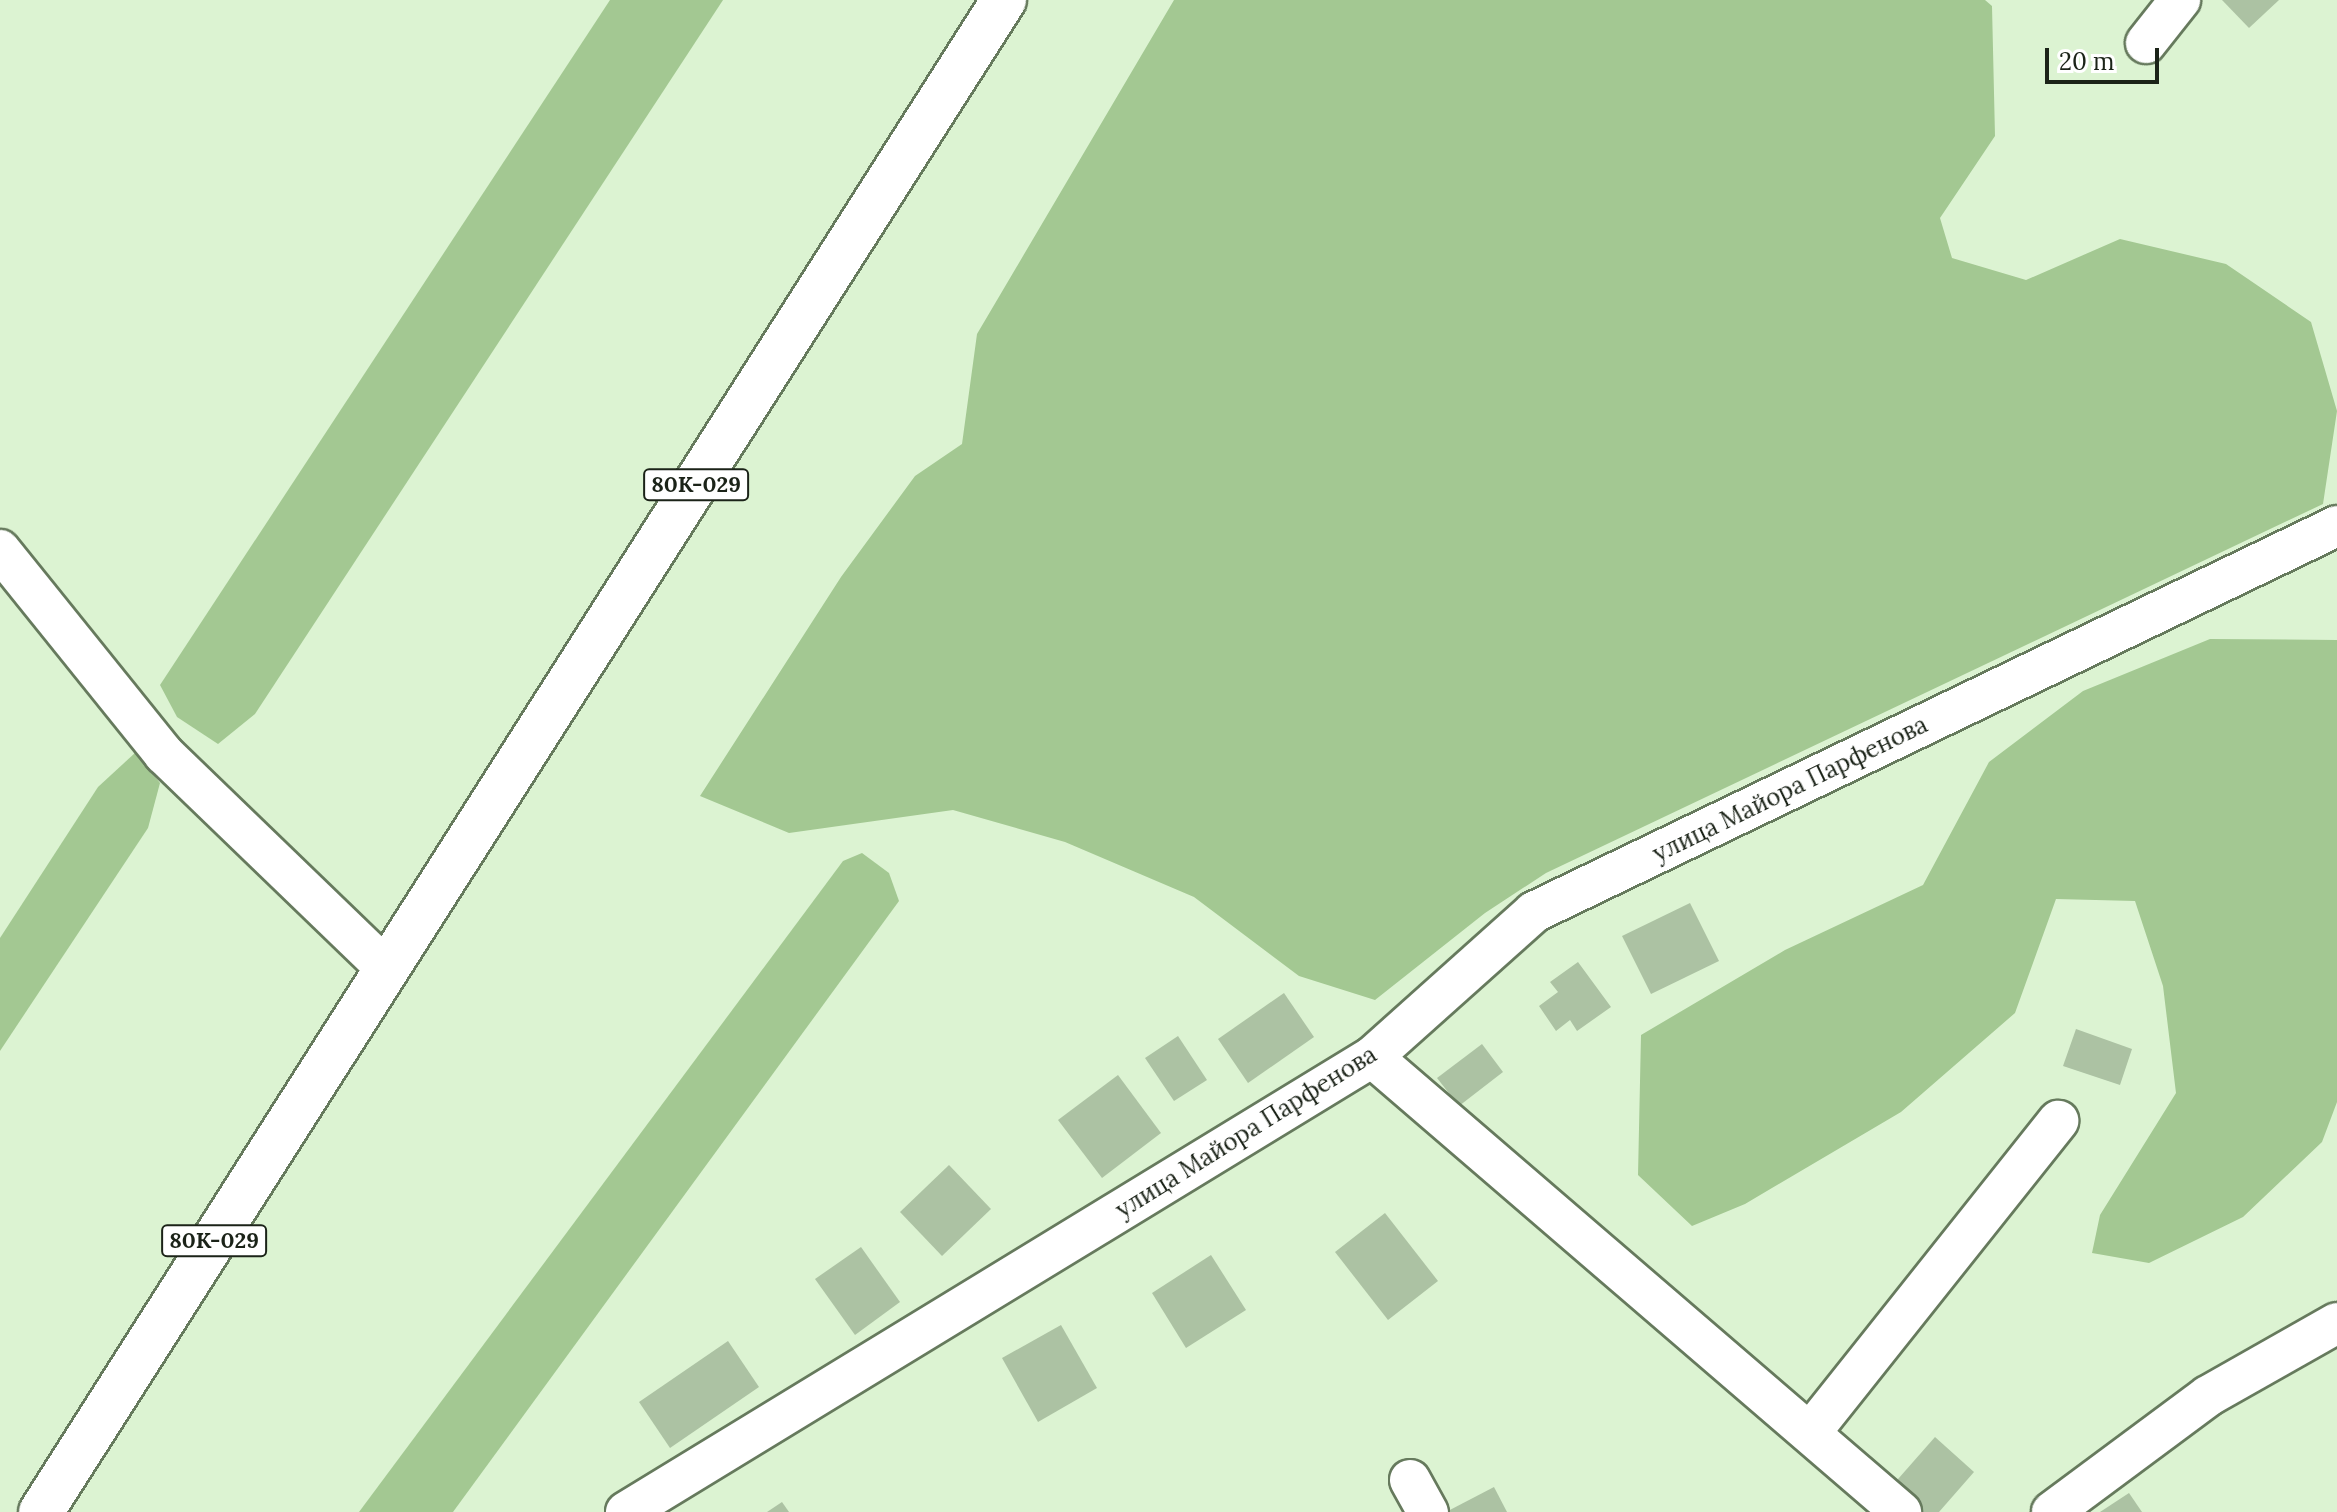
<!DOCTYPE html>
<meta charset="utf-8">
<style>
body{margin:0}
#map{position:relative;width:2337px;height:1512px;overflow:hidden;background:#dcf3d2;font-family:Lora,serif}
div>[style]{position:absolute}
[style*='--x']{left:calc(var(--x)*1px);top:calc(var(--y)*1px);width:calc(var(--w)*1px);rotate:calc(var(--a)*1deg)}
.forest>*{inset:0;background:#a3c892}
.building>*{inset:0;background:#acc2a3}
.roads{filter:drop-shadow(2px 0 #667a5d) drop-shadow(-2px 0 #667a5d) drop-shadow(0 2px #667a5d) drop-shadow(0 -2px #667a5d)}
.minor>*{height:40px;margin:-20px;padding:0 20px;transform-origin:20px;border-radius:20px;background:#fff}
.major>*{height:44px;margin:-22px;padding:0 22px;transform-origin:22px;border-radius:22px;background:#fff}
span{translate:-50% -50%;white-space:nowrap;text-align:center;line-height:1.15;-webkit-text-stroke:6px #fff;paint-order:stroke}
.shield-label span{padding:2px 6px;background:#fff;border:2px solid;border-radius:6px;-webkit-text-stroke-width:0}
.shield-label{font-size:22px;color:#1b2318;font-weight:700}
.street-label{font-size:24px;color:#1b2318}
.scale{position:absolute;left:2045px;top:48px;width:114px;height:36px;box-sizing:border-box;border:4px solid #1b2318;border-top:0;padding-left:10px;font-size:24px;line-height:28px;white-space:nowrap;color:#1b2318;-webkit-text-stroke:6px #fff;paint-order:stroke}
</style>
<div id="map">
<div class="forest">
<i style="clip-path:polygon(610px 0,723px 0,255px 714px,218px 744px,177px 717px,160px 685px)"></i>
<i style="clip-path:polygon(1174px 0,1985px 0,1992px 6px,1995px 136px,1940px 218px,1952px 258px,2026px 280px,2120px 239px,2226px 264px,2311px 322px,2337px 411px,2323px 504px,1546px 873px,1485px 913px,1375px 1000px,1299px 976px,1194px 897px,1065px 842px,953px 810px,789px 833px,700px 796px,841px 577px,915px 476px,962px 444px,977px 334px)"></i>
<i style="clip-path:polygon(2210px 639px,2337px 640px,2337px 1102px,2322px 1142px,2243px 1217px,2149px 1263px,2092px 1253px,2100px 1215px,2176px 1093px,2163px 986px,2135px 901px,2056px 899px,2015px 1013px,1901px 1112px,1745px 1204px,1692px 1226px,1638px 1175px,1641px 1035px,1785px 950px,1923px 885px,1989px 762px,2083px 691px)"></i>
<i style="clip-path:polygon(136px 752px,160px 783px,148px 828px,0 1051px,0 938px,98px 787px)"></i>
<i style="clip-path:polygon(862px 853px,889px 873px,899px 901px,453px 1512px,359px 1512px,843px 861px)"></i>
</div>
<div class="building">
<i style="clip-path:polygon(2222px 0,2279px 0,2249px 28px)"></i>
<i style="clip-path:polygon(1690px 903px,1719px 961px,1651px 994px,1622px 936px)"></i>
<i style="clip-path:polygon(1578px 962px,1611px 1007px,1577px 1031px,1570px 1020px,1556px 1031px,1539px 1006px,1558px 992px,1550px 982px)"></i>
<i style="clip-path:polygon(1284px 993px,1314px 1037px,1248px 1083px,1218px 1039px)"></i>
<i style="clip-path:polygon(2076px 1029px,2132px 1049px,2120px 1085px,2063px 1066px)"></i>
<i style="clip-path:polygon(1178px 1036px,1207px 1080px,1174px 1101px,1145px 1058px)"></i>
<i style="clip-path:polygon(1482px 1044px,1503px 1072px,1459px 1106px,1437px 1078px)"></i>
<i style="clip-path:polygon(1118px 1075px,1161px 1133px,1102px 1178px,1058px 1120px)"></i>
<i style="clip-path:polygon(949px 1165px,991px 1209px,942px 1256px,900px 1212px)"></i>
<i style="clip-path:polygon(1385px 1213px,1438px 1281px,1388px 1320px,1335px 1252px)"></i>
<i style="clip-path:polygon(861px 1247px,900px 1302px,855px 1335px,815px 1279px)"></i>
<i style="clip-path:polygon(1211px 1255px,1246px 1310px,1186px 1348px,1152px 1293px)"></i>
<i style="clip-path:polygon(1061px 1325px,1097px 1388px,1038px 1422px,1002px 1358px)"></i>
<i style="clip-path:polygon(728px 1341px,759px 1387px,670px 1448px,639px 1402px)"></i>
<i style="clip-path:polygon(1935px 1437px,1974px 1472px,1939px 1512px,1918px 1512px,1891px 1487px)"></i>
<i style="clip-path:polygon(1494px 1487px,1507px 1512px,1446px 1512px)"></i>
<i style="clip-path:polygon(2129px 1493px,2142px 1512px,2100px 1512px)"></i>
<i style="clip-path:polygon(782px 1502px,789px 1512px,767px 1512px)"></i>
</div>
<div class="roads">
<div class="minor">
<i style="--x:2146;--y:43;--w:55;--a:-51.7"></i>
<i style="--x:0;--y:550;--w:262;--a:51.2"></i>
<i style="--x:164;--y:754;--w:310;--a:44"></i>
<i style="--x:1372;--y:1057;--w:698;--a:40.7"></i>
<i style="--x:1810;--y:1433;--w:399;--a:-51.5"></i>
<i style="--x:1410;--y:1480;--w:37;--a:61"></i>
<i style="--x:626;--y:1512;--w:874;--a:-31.38"></i>
<i style="--x:1372;--y:1057;--w:217;--a:-41.8"></i>
<i style="--x:1534;--y:912;--w:891;--a:-25.67"></i>
<i style="--x:2052;--y:1512;--w:194;--a:-36.6"></i>
<i style="--x:2208;--y:1396;--w:148;--a:-29.5"></i>
</div>
<div class="major">
<i style="--x:41;--y:1512;--w:1793;--a:-57.51"></i>
</div>
</div>
<div class="shield-label">
<span style="left:696px;top:485px">80К-029</span>
<span style="left:214px;top:1241px">80К-029</span>
</div>
<div class="street-label">
<span style="left:1790px;top:789px;rotate:-26deg">улица Майора Парфенова</span>
<span style="left:1246px;top:1132px;rotate:-32deg">улица Майора Парфенова</span>
</div>
<div class="scale">20 m</div>
</div>
